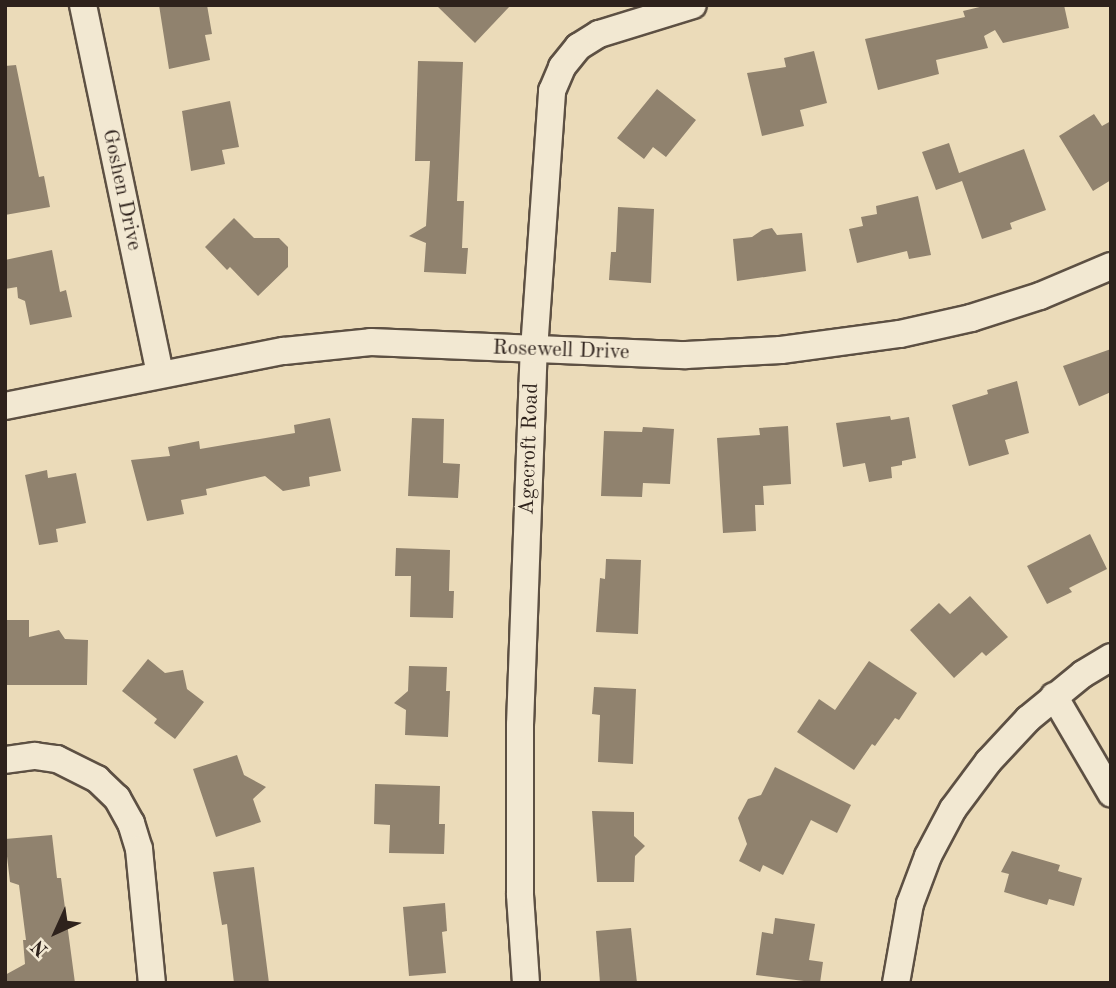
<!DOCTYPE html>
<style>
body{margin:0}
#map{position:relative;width:1116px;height:988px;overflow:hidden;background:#ebdbb9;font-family:"Old Standard TT",serif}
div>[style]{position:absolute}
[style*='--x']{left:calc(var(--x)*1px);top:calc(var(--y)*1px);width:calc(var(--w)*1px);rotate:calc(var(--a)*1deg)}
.building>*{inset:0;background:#90826e}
.roads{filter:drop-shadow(2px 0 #5d5043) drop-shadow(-2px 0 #5d5043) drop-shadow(0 2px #5d5043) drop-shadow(0 -2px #5d5043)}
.street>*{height:26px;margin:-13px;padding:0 13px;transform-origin:13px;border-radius:13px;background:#f2e8d2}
span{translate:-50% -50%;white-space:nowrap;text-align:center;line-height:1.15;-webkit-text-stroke:5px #f2e8d2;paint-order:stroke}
.street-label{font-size:21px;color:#2e221c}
.frame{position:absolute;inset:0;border:7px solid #2e221c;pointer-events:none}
.north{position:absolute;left:21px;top:897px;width:70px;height:70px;-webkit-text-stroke:5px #f2e8d2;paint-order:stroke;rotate:225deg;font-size:19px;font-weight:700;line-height:28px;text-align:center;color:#2e221c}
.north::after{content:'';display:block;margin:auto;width:24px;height:32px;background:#2e221c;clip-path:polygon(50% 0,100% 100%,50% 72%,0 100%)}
</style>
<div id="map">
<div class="building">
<i style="clip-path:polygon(159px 5px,207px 5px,212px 34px,205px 35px,210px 60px,169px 69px)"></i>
<i style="clip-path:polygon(436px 5px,511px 5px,475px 43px)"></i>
<i style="clip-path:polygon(988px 5px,1064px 5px,1069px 28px,1003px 43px,995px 30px,984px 36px,988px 48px,936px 60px,939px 74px,878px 90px,865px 39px,965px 17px,963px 11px)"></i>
<i style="clip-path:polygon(814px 51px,827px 103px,800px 110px,804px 126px,762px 136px,747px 73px,786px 67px,784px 58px)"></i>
<i style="clip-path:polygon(418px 61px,463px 62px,457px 201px,464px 201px,462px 248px,468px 248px,466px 274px,424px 272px,426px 243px,409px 236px,426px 226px,430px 161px,415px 161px)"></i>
<i style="clip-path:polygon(16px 65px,39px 177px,44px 176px,50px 207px,5px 215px,5px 66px)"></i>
<i style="clip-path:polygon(657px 89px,696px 120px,666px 157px,653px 147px,644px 159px,617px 138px)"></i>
<i style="clip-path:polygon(230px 101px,239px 147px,222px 150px,225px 164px,191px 171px,182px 111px)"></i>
<i style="clip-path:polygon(1094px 114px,1102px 126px,1111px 121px,1111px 180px,1093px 191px,1059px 136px)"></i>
<i style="clip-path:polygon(949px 143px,959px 173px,1024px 149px,1046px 210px,1010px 223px,1012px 229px,982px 239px,962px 181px,936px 190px,922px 152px)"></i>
<i style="clip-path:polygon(918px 196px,931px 255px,909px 259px,907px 251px,857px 263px,849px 229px,863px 226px,861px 217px,877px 214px,876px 206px)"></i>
<i style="clip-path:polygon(618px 207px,654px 209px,651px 283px,609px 280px,611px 252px,616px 252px)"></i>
<i style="clip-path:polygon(234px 218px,254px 238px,279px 238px,288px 247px,288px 267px,258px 296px,230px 267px,227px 270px,205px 247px)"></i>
<i style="clip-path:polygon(772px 228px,777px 235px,802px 233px,806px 271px,737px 281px,733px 239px,752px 237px,762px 230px)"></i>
<i style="clip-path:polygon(52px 250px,60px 292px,66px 290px,72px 317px,30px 325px,25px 301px,18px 298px,17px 287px,5px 289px,5px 260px)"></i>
<i style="clip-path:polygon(1111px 349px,1111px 392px,1079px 406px,1063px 366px)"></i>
<i style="clip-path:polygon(1017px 381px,1029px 433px,1005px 440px,1009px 454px,969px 466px,952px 405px,988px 394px,987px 390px)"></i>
<i style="clip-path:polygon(890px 416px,891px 420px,909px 417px,916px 458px,902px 461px,902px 465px,891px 467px,892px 478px,869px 482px,865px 463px,843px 467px,836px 423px)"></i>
<i style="clip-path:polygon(330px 418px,341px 471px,309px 477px,310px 486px,283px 491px,265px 476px,206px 489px,207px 495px,181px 500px,184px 514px,147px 521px,131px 460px,170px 456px,168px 447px,199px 441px,200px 449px,295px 433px,294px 425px)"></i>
<i style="clip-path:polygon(412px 418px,444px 419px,443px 463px,460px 464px,458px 498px,408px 496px)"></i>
<i style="clip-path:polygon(788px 426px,791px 484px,763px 486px,764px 505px,755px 505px,756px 531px,723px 533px,717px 438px,760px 435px,759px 428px)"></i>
<i style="clip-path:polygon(643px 427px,674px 429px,670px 484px,643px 483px,642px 497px,601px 496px,604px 431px,642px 432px)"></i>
<i style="clip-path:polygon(47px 470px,48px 478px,76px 473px,86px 523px,56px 529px,58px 542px,39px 545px,25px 475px)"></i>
<i style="clip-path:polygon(1090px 534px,1107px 569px,1069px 588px,1072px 592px,1047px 604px,1027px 566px)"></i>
<i style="clip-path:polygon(396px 548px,450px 550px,449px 591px,454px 591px,453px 618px,410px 617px,411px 576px,395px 576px)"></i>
<i style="clip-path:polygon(606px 559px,641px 560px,638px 634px,596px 632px,600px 578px,605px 579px)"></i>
<i style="clip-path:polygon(970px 596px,1008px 637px,986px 656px,982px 652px,954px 678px,910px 630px,939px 603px,950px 614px)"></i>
<i style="clip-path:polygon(5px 620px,29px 620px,29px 637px,59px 630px,65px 639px,88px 640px,87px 685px,5px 685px)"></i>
<i style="clip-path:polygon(148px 659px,165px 673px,183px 670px,187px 689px,204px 702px,175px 739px,154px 723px,157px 719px,122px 691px)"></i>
<i style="clip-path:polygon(869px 661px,917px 693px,899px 720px,895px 718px,875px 746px,872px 744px,854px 770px,797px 732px,819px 699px,835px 710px)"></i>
<i style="clip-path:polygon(409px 666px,447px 667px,446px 691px,450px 691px,448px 737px,405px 735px,406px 710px,394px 703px,408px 691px)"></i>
<i style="clip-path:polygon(594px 687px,636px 689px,633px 764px,598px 762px,600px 715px,592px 714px)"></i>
<i style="clip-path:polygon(237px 755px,244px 775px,266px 787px,253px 799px,261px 822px,216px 837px,193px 769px)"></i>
<i style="clip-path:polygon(775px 767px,851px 805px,837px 833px,811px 820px,783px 875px,763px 865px,760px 872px,739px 861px,747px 844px,738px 818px,748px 799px,761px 795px)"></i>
<i style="clip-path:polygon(375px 784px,440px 786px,439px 824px,445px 824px,444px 854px,389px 853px,390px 825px,374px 824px)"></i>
<i style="clip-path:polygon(592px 811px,634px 812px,634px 836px,645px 846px,635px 856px,634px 882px,597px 882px)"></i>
<i style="clip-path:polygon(52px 835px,57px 878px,61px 878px,75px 983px,5px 983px,5px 975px,25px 964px,23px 940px,26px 940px,19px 885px,10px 882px,5px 839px)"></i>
<i style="clip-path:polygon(1012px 851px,1060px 865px,1058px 871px,1082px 878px,1074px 906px,1049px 899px,1047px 905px,1004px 892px,1009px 874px,1001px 872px)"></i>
<i style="clip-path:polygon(254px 867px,269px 983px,234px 983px,227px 924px,222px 925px,213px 872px)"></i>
<i style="clip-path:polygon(445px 903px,447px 931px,442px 932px,446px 973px,409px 976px,403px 907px)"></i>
<i style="clip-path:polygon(775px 918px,815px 924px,809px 960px,823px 962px,820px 983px,756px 975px,762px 932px,773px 934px)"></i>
<i style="clip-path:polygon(631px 928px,637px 983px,600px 983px,596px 931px)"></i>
</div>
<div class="roads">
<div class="street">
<i style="--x:83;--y:5;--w:377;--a:78.2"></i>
<i style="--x:5;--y:406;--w:284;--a:-11.2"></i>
<i style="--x:284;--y:351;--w:87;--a:-5.9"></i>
<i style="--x:371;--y:342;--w:315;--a:2.4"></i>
<i style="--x:686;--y:355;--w:95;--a:-3"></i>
<i style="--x:781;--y:350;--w:120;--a:-7.7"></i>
<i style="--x:900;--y:334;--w:73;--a:-12.7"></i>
<i style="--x:971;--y:318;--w:72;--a:-17.7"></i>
<i style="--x:1040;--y:296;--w:77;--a:-22.9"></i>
<i style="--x:1054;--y:696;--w:113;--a:59.6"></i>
<i style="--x:5;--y:760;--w:30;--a:-8"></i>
<i style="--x:35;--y:756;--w:22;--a:8"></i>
<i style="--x:57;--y:759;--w:45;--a:26.6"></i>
<i style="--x:97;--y:779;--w:28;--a:44"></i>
<i style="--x:117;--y:798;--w:29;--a:61"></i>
<i style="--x:131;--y:823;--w:27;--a:73"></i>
<i style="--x:139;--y:849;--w:135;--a:84.5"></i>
<i style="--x:526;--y:983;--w:89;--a:-93.9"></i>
<i style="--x:520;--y:894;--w:169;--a:-90"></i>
<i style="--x:520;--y:725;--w:375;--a:-87.9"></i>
<i style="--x:534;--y:350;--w:260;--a:-86"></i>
<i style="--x:552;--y:91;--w:26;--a:-67"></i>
<i style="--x:562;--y:67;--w:26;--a:-51"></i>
<i style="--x:578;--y:47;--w:25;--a:-32"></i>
<i style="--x:599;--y:34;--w:98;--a:-17.1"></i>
<i style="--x:896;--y:983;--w:80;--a:-80"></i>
<i style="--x:910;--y:904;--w:51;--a:-69.4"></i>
<i style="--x:928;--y:856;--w:53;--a:-62"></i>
<i style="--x:953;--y:809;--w:59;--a:-53.3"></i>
<i style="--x:988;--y:762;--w:59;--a:-47.1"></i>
<i style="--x:1028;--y:719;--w:71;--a:-39.3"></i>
<i style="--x:1083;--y:674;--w:33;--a:-31"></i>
</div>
</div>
<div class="street-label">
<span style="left:121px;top:190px;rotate:78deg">Goshen Drive</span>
<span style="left:561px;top:351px;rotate:2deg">Rosewell Drive</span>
<span style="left:530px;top:449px;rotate:-88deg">Agecroft Road</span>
</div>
<div class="frame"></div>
<div class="north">N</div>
</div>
